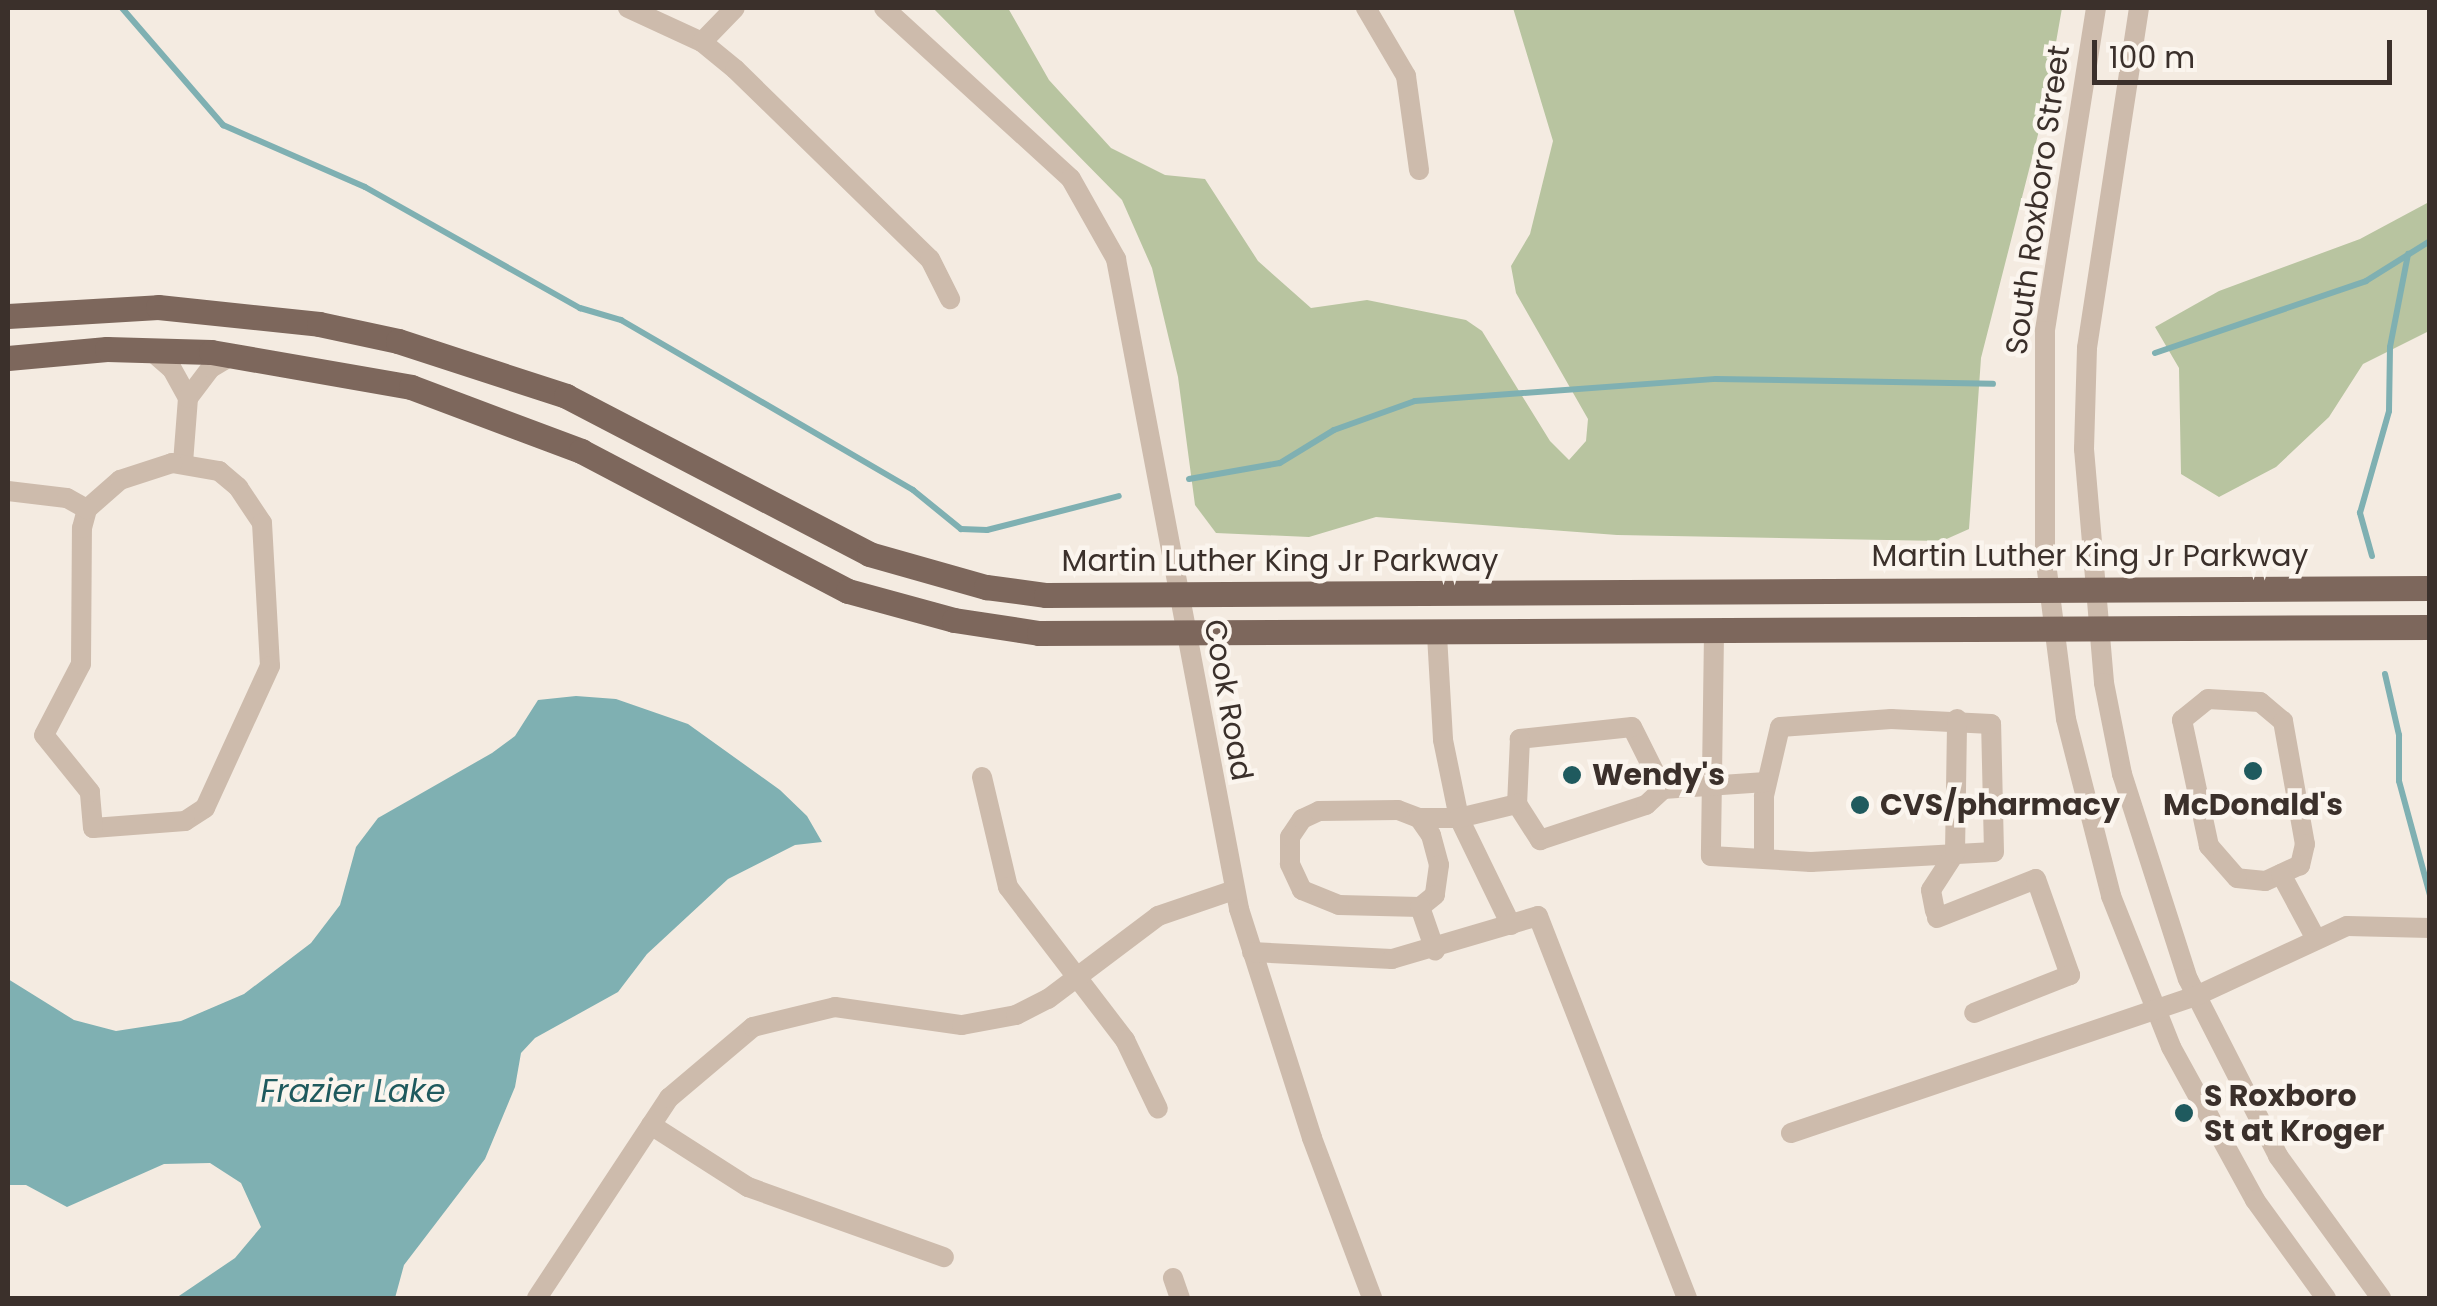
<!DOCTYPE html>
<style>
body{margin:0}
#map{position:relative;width:2437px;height:1306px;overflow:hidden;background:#f4ebe1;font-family:Poppins,sans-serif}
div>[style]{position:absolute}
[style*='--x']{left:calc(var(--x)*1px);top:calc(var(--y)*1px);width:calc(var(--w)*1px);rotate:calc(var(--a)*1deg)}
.green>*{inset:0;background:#b8c4a0}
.water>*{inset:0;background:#7fb0b2}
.stream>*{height:6px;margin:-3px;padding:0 3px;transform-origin:3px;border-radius:3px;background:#7fb0b2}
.minor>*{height:20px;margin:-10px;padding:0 10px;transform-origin:10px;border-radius:10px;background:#cdbbac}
.major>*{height:25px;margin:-12.5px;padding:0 12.5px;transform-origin:12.5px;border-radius:12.5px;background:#7d675c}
.dots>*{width:28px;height:28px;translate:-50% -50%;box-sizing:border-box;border:5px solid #fbf5ee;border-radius:50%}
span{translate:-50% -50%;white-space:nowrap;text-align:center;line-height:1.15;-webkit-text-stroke:9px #fbf5ee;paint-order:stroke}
.street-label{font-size:30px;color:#3b302b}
.poi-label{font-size:30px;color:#3b302b;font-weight:700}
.left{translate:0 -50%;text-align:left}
.water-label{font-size:32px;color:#1f5a5e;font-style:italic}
.frame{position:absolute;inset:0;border:10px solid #3b302b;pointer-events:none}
.scale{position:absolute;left:2092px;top:40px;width:300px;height:45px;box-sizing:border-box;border:5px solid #3b302b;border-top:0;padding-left:12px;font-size:30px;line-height:35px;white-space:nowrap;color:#3b302b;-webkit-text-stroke:8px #fbf5ee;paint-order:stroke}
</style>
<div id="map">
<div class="green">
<i style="clip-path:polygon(933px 8px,1008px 8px,1049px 80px,1111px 148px,1165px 175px,1205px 179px,1258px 261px,1311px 308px,1367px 300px,1466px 320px,1482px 331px,1550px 441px,1569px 460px,1586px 441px,1588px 419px,1516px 293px,1511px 266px,1530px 234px,1553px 141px,1513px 8px,2062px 8px,2044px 111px,1981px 358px,1969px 529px,1942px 541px,1617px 535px,1376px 517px,1309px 537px,1216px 533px,1195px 505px,1178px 377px,1152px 268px,1122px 200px)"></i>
<i style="clip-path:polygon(2429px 202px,2429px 331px,2363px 364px,2329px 417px,2276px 467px,2219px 497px,2181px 474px,2179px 368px,2155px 327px,2219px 291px,2360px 239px)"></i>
</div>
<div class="water">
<i style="clip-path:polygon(576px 696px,616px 699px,688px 724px,780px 790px,807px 816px,822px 842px,795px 845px,728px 879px,647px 954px,618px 992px,535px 1038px,521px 1053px,515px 1087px,485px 1159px,404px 1265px,395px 1298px,176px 1298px,235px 1258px,261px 1227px,241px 1183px,210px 1163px,164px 1164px,67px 1207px,26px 1185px,8px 1185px,8px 979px,74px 1020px,116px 1031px,181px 1021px,244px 994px,311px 943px,340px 905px,356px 847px,378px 818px,492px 753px,515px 736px,538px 700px)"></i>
</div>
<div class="stream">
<i style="--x:122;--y:8;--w:155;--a:49.2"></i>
<i style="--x:223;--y:125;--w:155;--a:23.6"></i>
<i style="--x:365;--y:187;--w:247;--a:29.4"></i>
<i style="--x:580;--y:308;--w:43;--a:16.3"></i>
<i style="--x:621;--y:320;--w:338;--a:30.2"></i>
<i style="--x:913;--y:490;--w:62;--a:39.1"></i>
<i style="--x:961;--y:529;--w:26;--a:2"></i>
<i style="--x:987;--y:530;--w:136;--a:-14.4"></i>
<i style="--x:2155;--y:353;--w:223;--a:-18.8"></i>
<i style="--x:2366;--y:281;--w:75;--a:-32"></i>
<i style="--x:1189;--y:479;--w:92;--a:-10"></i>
<i style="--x:1280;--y:463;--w:63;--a:-31.4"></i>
<i style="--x:1334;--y:430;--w:86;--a:-19.7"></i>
<i style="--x:1415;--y:401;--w:302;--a:-4.2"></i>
<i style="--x:1716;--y:379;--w:277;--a:1"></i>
<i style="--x:2372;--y:556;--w:45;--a:-105.6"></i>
<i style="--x:2360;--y:513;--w:106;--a:-74.1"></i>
<i style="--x:2389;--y:411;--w:64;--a:-89.1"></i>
<i style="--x:2390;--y:347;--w:95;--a:-79"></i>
<i style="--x:2385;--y:674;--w:63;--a:77.1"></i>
<i style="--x:2399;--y:735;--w:46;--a:90"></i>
<i style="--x:2399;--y:781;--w:118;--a:74.8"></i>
</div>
<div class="minor">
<i style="--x:628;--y:8;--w:81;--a:24.7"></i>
<i style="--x:702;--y:42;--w:43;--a:39.3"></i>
<i style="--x:735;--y:69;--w:272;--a:44.3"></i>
<i style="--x:930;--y:259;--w:45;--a:63.4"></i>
<i style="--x:884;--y:8;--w:253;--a:42.4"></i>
<i style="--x:1071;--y:179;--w:92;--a:60.6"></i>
<i style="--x:1116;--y:259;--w:662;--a:79.28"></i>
<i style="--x:1239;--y:909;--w:240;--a:72.3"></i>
<i style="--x:1312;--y:1138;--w:171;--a:69.4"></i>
<i style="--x:1366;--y:8;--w:79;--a:59.5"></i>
<i style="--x:1406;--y:76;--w:95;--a:82.1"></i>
<i style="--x:2096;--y:8;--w:327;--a:99"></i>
<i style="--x:2045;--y:331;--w:224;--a:90"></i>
<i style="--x:2045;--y:555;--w:165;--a:82.7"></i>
<i style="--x:2066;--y:719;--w:183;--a:75.7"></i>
<i style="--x:2111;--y:896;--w:162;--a:68.3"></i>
<i style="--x:2171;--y:1047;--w:175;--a:61.2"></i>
<i style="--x:2255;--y:1200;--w:121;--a:54.1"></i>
<i style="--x:2139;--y:8;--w:344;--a:98.7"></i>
<i style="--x:2087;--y:348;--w:101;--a:91.7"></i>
<i style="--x:2084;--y:449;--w:235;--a:85.1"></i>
<i style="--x:2104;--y:683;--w:93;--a:78.8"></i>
<i style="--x:2122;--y:774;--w:215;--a:72.2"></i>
<i style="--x:2188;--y:979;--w:199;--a:63"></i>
<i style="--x:2278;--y:1156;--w:175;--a:54"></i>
<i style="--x:702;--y:42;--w:47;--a:-45.9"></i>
<i style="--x:149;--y:349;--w:30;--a:41"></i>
<i style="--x:172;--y:369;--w:33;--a:61"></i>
<i style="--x:188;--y:398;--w:65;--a:94.4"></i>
<i style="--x:188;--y:398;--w:38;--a:-53"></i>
<i style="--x:211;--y:368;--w:26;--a:-31"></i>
<i style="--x:172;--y:463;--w:48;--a:9.7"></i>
<i style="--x:219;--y:471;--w:25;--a:40"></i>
<i style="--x:238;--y:487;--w:43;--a:56.3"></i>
<i style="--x:262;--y:523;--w:143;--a:86.8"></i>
<i style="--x:270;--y:666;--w:156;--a:114.6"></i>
<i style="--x:205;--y:808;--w:24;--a:147"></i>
<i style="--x:185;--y:821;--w:92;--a:175.6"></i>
<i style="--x:93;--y:828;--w:36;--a:-95"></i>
<i style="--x:90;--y:792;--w:73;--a:-128.9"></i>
<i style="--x:44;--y:735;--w:80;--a:-62.5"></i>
<i style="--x:81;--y:664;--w:136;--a:-89.6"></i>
<i style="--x:82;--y:528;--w:20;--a:-75"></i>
<i style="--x:87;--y:509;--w:44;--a:-41.3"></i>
<i style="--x:120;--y:480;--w:55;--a:-18.1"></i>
<i style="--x:8;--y:491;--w:59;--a:6.8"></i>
<i style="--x:67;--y:498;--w:23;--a:29"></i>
<i style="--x:1714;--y:633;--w:223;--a:90.8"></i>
<i style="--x:1711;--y:856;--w:100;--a:3.4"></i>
<i style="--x:1811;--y:862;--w:183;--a:-3.1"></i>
<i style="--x:1994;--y:852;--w:128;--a:-91.3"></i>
<i style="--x:1991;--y:724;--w:100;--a:-177.1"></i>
<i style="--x:1891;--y:719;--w:111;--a:175.9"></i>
<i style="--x:1780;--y:727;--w:71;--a:103.1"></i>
<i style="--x:1764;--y:796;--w:62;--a:90"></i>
<i style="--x:1437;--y:635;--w:105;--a:86.7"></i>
<i style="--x:1443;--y:740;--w:80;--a:78.4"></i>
<i style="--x:1459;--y:818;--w:119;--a:64.1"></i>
<i style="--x:2208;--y:699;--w:52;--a:3.3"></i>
<i style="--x:2260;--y:702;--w:30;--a:40"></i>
<i style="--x:2283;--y:721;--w:125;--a:79.9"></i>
<i style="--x:2305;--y:844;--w:22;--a:103"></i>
<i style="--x:2300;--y:865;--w:38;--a:155"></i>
<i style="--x:2265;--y:881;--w:28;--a:-174"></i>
<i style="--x:2237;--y:878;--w:43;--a:-131.2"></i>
<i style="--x:2209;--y:846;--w:129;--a:-102.1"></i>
<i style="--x:2182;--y:720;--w:33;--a:-39"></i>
<i style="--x:982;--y:777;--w:113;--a:76.7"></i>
<i style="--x:1008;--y:887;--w:193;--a:52.6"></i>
<i style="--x:1125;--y:1040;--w:76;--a:64.4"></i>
<i style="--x:1663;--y:789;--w:69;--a:-116.6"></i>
<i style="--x:1632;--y:727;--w:113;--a:173.9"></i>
<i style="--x:1520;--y:739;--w:65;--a:92.6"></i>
<i style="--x:1517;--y:804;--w:43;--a:57.4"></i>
<i style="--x:1540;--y:840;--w:112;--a:-18.3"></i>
<i style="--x:1646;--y:805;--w:23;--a:-43"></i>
<i style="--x:1663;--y:789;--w:103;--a:-3.9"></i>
<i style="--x:1398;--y:810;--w:22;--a:21"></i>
<i style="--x:1419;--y:818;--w:21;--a:55"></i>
<i style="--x:1431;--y:835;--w:31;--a:75"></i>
<i style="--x:1439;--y:865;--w:30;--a:98"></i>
<i style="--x:1435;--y:895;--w:19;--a:141"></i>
<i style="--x:1420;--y:907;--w:81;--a:-178.6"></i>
<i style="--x:1339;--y:905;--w:40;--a:-158"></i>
<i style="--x:1302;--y:890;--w:29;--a:-115"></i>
<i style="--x:1290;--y:864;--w:27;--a:-90"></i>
<i style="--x:1290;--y:837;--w:22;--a:-56"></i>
<i style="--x:1302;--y:819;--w:19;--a:-25"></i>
<i style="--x:1319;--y:811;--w:79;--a:-0.7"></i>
<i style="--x:1419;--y:818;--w:40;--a:0"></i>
<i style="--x:1459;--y:818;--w:60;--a:-13.6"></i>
<i style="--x:2281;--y:874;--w:74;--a:61.7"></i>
<i style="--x:1420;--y:907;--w:46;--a:70.8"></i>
<i style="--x:1935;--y:911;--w:21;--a:-101"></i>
<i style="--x:1931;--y:890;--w:44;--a:-57"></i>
<i style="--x:1955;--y:853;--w:134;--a:-89.1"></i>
<i style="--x:1937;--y:918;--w:106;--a:-21.5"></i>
<i style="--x:2036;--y:879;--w:102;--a:70.5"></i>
<i style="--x:2070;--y:975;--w:103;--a:158.4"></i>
<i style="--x:1252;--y:952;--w:140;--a:2.9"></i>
<i style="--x:1392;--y:959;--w:152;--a:-16.4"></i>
<i style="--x:1538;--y:916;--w:410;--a:68.7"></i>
<i style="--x:651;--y:1125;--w:115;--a:32.6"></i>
<i style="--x:748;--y:1187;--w:208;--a:19.7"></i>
<i style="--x:1791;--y:1133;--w:428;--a:-18.7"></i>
<i style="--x:2196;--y:996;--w:166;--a:-24.9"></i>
<i style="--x:2347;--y:926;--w:83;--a:1.4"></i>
<i style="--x:1173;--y:1278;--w:21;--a:71"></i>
<i style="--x:537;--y:1298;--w:240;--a:-56.6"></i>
<i style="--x:669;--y:1098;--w:110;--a:-40.2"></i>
<i style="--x:753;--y:1027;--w:84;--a:-13.7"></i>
<i style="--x:835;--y:1007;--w:128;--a:8.1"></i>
<i style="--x:962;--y:1025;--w:55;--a:-10.5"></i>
<i style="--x:1016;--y:1015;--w:36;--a:-27"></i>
<i style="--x:1048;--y:999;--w:138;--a:-37"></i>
<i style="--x:1158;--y:916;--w:80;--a:-18.9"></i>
</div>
<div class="major">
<i style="--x:8;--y:316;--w:150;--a:-3.4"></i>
<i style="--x:158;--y:307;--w:162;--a:6"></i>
<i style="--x:319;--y:324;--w:81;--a:12.1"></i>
<i style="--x:398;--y:341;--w:177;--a:18.1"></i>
<i style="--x:566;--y:396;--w:342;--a:27.5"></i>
<i style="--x:869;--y:554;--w:122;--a:15.8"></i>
<i style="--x:986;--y:587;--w:61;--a:7.6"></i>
<i style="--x:1046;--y:595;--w:1384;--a:-0.29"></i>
<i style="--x:8;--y:358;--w:99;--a:-5.2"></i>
<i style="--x:107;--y:349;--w:104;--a:1.7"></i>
<i style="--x:211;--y:352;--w:203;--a:9.9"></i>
<i style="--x:411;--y:387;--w:182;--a:20.6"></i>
<i style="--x:581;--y:451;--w:301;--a:27.7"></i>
<i style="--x:848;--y:591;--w:110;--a:15.3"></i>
<i style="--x:954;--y:620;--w:86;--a:8.7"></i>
<i style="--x:1039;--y:633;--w:1391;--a:-0.25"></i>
</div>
<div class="dots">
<i style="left:2253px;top:771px;background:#1f5a5e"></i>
<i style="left:1572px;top:775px;background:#1f5a5e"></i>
<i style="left:1860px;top:805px;background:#1f5a5e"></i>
<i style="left:2184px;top:1113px;background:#1f5a5e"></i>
</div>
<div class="street-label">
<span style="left:2038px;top:200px;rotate:-82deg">South Roxboro Street</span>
<span style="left:2090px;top:556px">Martin Luther King Jr Parkway</span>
<span style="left:1280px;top:561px">Martin Luther King Jr Parkway</span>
<span style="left:1228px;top:700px;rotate:80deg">Cook Road</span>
</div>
<div class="poi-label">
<span class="left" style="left:1592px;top:775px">Wendy's</span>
<span class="left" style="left:1880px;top:805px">CVS/pharmacy</span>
<span style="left:2253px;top:805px">McDonald's</span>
<span class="left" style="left:2204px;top:1113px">S Roxboro<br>St at Kroger</span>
</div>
<div class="water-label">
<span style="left:353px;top:1091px">Frazier Lake</span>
</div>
<div class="frame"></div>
<div class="scale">100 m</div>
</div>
